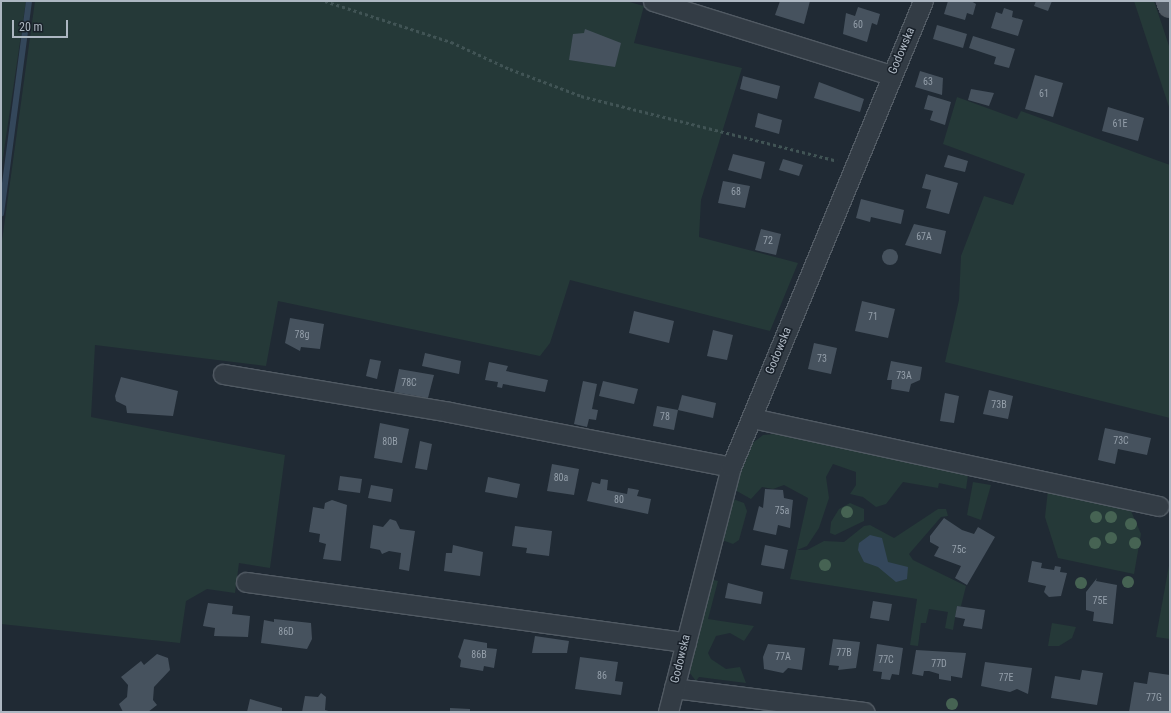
<!DOCTYPE html>
<style>
body{margin:0}
#map{position:relative;width:1171px;height:713px;overflow:hidden;background:#202a34;font-family:"Roboto Condensed",sans-serif}
div>[style]{position:absolute}
[style*='--x']{left:calc(var(--x)*1px);top:calc(var(--y)*1px);width:calc(var(--w)*1px);rotate:calc(var(--a)*1deg)}
.green>*{inset:0;background:#253938}
.water>*{inset:0;background:#34475b}
.stream>*{height:5.5px;margin:-2.75px;padding:0 2.75px;transform-origin:2.75px;border-radius:2.75px;background:#34475b}
.building>*{inset:0;background:#46525e}
.round{border-radius:50%}
.path>*{height:2.5px;margin-top:-1.25px;transform-origin:0;background:repeating-linear-gradient(90deg,#415455 0 3px,transparent 0 6px)}
.roads{filter:drop-shadow(1px 0 #515a63) drop-shadow(-1px 0 #515a63) drop-shadow(0 1px #515a63) drop-shadow(0 -1px #515a63)}
.minor>*{height:19px;margin:-9.5px;padding:0 9.5px;transform-origin:9.5px;border-radius:9.5px;background:#333c45}
.major>*{height:22px;margin:-11px;padding:0 11px;transform-origin:11px;border-radius:11px;background:#515b65}
.trees>*{width:12px;height:12px;margin:-6px;border-radius:50%;background:#466353}
span{translate:-50% -50%;white-space:nowrap;text-align:center;line-height:1.15;-webkit-text-stroke:3px #19212a;paint-order:stroke}
.number-label{font-size:10px;color:#939ea9}
.number-label span{-webkit-text-stroke-width:0}
.street-label{font-size:12px;color:#adb7c2}
.frame{position:absolute;inset:0;border:2px solid #adb7c2;pointer-events:none}
.scale{position:absolute;left:12px;top:20px;width:56px;height:18px;box-sizing:border-box;border:2px solid #adb7c2;border-top:0;padding-left:5px;font-size:12px;line-height:14px;white-space:nowrap;color:#adb7c2;-webkit-text-stroke:3px #19212a;paint-order:stroke}
</style>
<div id="map">
<div class="green">
<i style="clip-path:polygon(1px 1px,26px 1px,1px 171px)"></i>
<i style="clip-path:polygon(35px 1px,626px 1px,644px 6px,634px 43px,742px 68px,701px 200px,699px 237px,798px 263px,770px 331px,570px 280px,550px 343px,540px 356px,278px 301px,266px 366px,95px 345px,91px 417px,285px 455px,270px 568px,239px 563px,235px 593px,207px 589px,186px 601px,180px 643px,1px 624px,1px 248px)"></i>
<i style="clip-path:polygon(1134px 1px,1154px 1px,1170px 49px,1170px 110px)"></i>
<i style="clip-path:polygon(957px 97px,1017px 119px,1021px 111px,1170px 165px,1170px 418px,945px 362px,959px 300px,961px 256px,984px 196px,1013px 205px,1025px 174px,943px 144px)"></i>
<i style="clip-path:polygon(775px 434px,968px 475px,966px 489px,939px 483px,938px 488px,903px 482px,886px 504px,876px 507px,863px 497px,850px 494px,856px 485px,856px 472px,833px 464px,826px 477px,829px 498px,819px 528px,807px 546px,797px 550px,807px 550px,824px 541px,844px 542px,864px 526px,870px 525px,894px 538px,938px 509px,946px 509px,948px 516px,941px 517px,909px 554px,913px 560px,966px 586px,961px 606px,957px 606px,953px 630px,945px 628px,948px 612px,929px 609px,926px 623px,921px 623px,918px 646px,910px 645px,917px 599px,790px 579px,808px 498px,784px 485px,773px 489px,762px 487px,751px 499px,735px 490px,750px 445px,763px 435px)"></i>
<i style="clip-path:polygon(973px 482px,991px 485px,981px 520px,967px 515px)"></i>
<i style="clip-path:polygon(1048px 490px,1131px 511px,1141px 534px,1134px 574px,1058px 558px,1045px 517px)"></i>
<i style="clip-path:polygon(733px 499px,744px 503px,747px 511px,739px 540px,733px 544px,722px 540px)"></i>
<i style="clip-path:polygon(850px 503px,864px 509px,864px 521px,835px 535px,830px 533px,831px 522px,839px 509px)"></i>
<i style="clip-path:polygon(1170px 560px,1170px 639px,1156px 637px)"></i>
<i style="clip-path:polygon(710px 579px,718px 581px,708px 619px,754px 626px,744px 641px,730px 633px,716px 636px,708px 653px,711px 659px,726px 669px,740px 667px,746px 683px,699px 677px,696px 681px,689px 672px)"></i>
<i style="clip-path:polygon(1052px 623px,1076px 627px,1072px 638px,1059px 646px,1048px 646px)"></i>
</div>
<div class="water">
<i style="clip-path:polygon(870px 535px,882px 538px,888px 562px,908px 567px,907px 579px,896px 582px,878px 567px,864px 562px,858px 550px,859px 543px)"></i>
</div>
<div class="stream">
<i style="--x:1;--y:214;--w:215;--a:-82.5"></i>
</div>
<div class="building">
<i style="clip-path:polygon(780px 1px,810px 1px,804px 24px,775px 15px)"></i>
<i style="clip-path:polygon(948px 1px,971px 1px,976px 4px,973px 15px,967px 13px,965px 20px,944px 14px)"></i>
<i style="clip-path:polygon(1036px 1px,1052px 1px,1048px 11px,1034px 6px)"></i>
<i style="clip-path:polygon(858px 7px,880px 14px,877px 25px,872px 23px,867px 42px,843px 34px,846px 13px,855px 16px)"></i>
<i style="clip-path:polygon(1004px 8px,1013px 11px,1012px 17px,1023px 20px,1018px 36px,991px 28px,996px 12px,1002px 14px)"></i>
<i style="clip-path:polygon(937px 25px,967px 34px,963px 48px,933px 39px)"></i>
<i style="clip-path:polygon(585px 29px,621px 43px,615px 67px,569px 60px,573px 34px,584px 33px)"></i>
<i style="clip-path:polygon(973px 36px,1015px 49px,1009px 68px,994px 64px,996px 57px,969px 48px)"></i>
<i style="clip-path:polygon(920px 71px,943px 78px,942px 95px,915px 87px)"></i>
<i style="clip-path:polygon(1035px 75px,1063px 83px,1053px 117px,1025px 109px)"></i>
<i style="clip-path:polygon(743px 76px,780px 86px,777px 99px,740px 89px)"></i>
<i style="clip-path:polygon(819px 82px,864px 99px,860px 112px,814px 98px)"></i>
<i style="clip-path:polygon(971px 89px,994px 93px,989px 106px,968px 100px)"></i>
<i style="clip-path:polygon(928px 95px,951px 102px,945px 125px,930px 120px,933px 111px,924px 109px)"></i>
<i style="clip-path:polygon(1108px 107px,1144px 118px,1138px 141px,1102px 131px)"></i>
<i style="clip-path:polygon(758px 113px,782px 120px,779px 134px,755px 127px)"></i>
<i style="clip-path:polygon(733px 154px,765px 162px,761px 179px,728px 170px)"></i>
<i style="clip-path:polygon(948px 155px,968px 161px,965px 172px,944px 167px)"></i>
<i style="clip-path:polygon(783px 159px,803px 165px,799px 176px,779px 170px)"></i>
<i style="clip-path:polygon(926px 174px,958px 183px,949px 214px,926px 208px,931px 190px,922px 188px)"></i>
<i style="clip-path:polygon(723px 181px,750px 186px,745px 208px,718px 203px)"></i>
<i style="clip-path:polygon(861px 199px,904px 210px,901px 224px,871px 217px,870px 222px,856px 218px)"></i>
<i style="clip-path:polygon(914px 224px,946px 231px,941px 254px,905px 245px)"></i>
<i style="clip-path:polygon(761px 229px,781px 234px,776px 255px,755px 250px)"></i>
<i class="round" style="left:882px;top:249px;width:16px;height:16px"></i>
<i style="clip-path:polygon(862px 301px,895px 309px,888px 338px,855px 331px)"></i>
<i style="clip-path:polygon(634px 311px,674px 321px,669px 343px,629px 333px)"></i>
<i style="clip-path:polygon(290px 318px,324px 324px,320px 349px,301px 347px,300px 351px,285px 343px)"></i>
<i style="clip-path:polygon(713px 330px,733px 335px,727px 360px,707px 356px)"></i>
<i style="clip-path:polygon(814px 343px,837px 348px,831px 374px,808px 369px)"></i>
<i style="clip-path:polygon(425px 353px,461px 361px,459px 374px,422px 366px)"></i>
<i style="clip-path:polygon(370px 359px,381px 361px,377px 379px,366px 376px)"></i>
<i style="clip-path:polygon(891px 361px,922px 367px,920px 380px,911px 384px,909px 392px,891px 389px,892px 380px,887px 380px)"></i>
<i style="clip-path:polygon(489px 362px,508px 366px,506px 371px,548px 380px,545px 392px,503px 384px,502px 388px,497px 387px,498px 382px,485px 380px)"></i>
<i style="clip-path:polygon(399px 369px,434px 375px,428px 398px,394px 392px)"></i>
<i style="clip-path:polygon(121px 377px,178px 391px,173px 416px,127px 413px,126px 406px,116px 401px,115px 396px)"></i>
<i style="clip-path:polygon(583px 381px,597px 384px,592px 409px,598px 410px,596px 420px,589px 419px,587px 427px,574px 424px)"></i>
<i style="clip-path:polygon(603px 381px,638px 389px,634px 404px,599px 396px)"></i>
<i style="clip-path:polygon(989px 390px,1013px 396px,1008px 419px,983px 414px)"></i>
<i style="clip-path:polygon(945px 393px,959px 396px,954px 423px,940px 421px)"></i>
<i style="clip-path:polygon(682px 395px,716px 403px,713px 418px,678px 410px)"></i>
<i style="clip-path:polygon(657px 406px,678px 410px,674px 430px,653px 426px)"></i>
<i style="clip-path:polygon(380px 423px,409px 429px,402px 463px,374px 458px)"></i>
<i style="clip-path:polygon(1105px 428px,1151px 438px,1147px 455px,1118px 449px,1115px 464px,1098px 460px)"></i>
<i style="clip-path:polygon(420px 441px,432px 444px,427px 470px,415px 468px)"></i>
<i style="clip-path:polygon(552px 464px,579px 469px,574px 495px,547px 491px)"></i>
<i style="clip-path:polygon(340px 476px,362px 479px,360px 493px,338px 490px)"></i>
<i style="clip-path:polygon(488px 477px,520px 484px,517px 498px,485px 492px)"></i>
<i style="clip-path:polygon(601px 479px,608px 480px,607px 490px,627px 494px,628px 488px,639px 490px,637px 496px,651px 499px,648px 514px,587px 501px,592px 482px,600px 484px)"></i>
<i style="clip-path:polygon(371px 485px,393px 489px,391px 502px,368px 498px)"></i>
<i style="clip-path:polygon(765px 489px,783px 490px,784px 498px,793px 500px,790px 528px,778px 525px,776px 535px,753px 530px,759px 506px,763px 508px)"></i>
<i style="clip-path:polygon(332px 500px,347px 505px,341px 561px,323px 559px,326px 544px,319px 542px,320px 534px,309px 532px,313px 507px,324px 509px,325px 503px)"></i>
<i style="clip-path:polygon(944px 518px,962px 530px,974px 534px,978px 527px,995px 537px,967px 585px,955px 578px,961px 566px,934px 556px,939px 547px,930px 542px,930px 536px)"></i>
<i style="clip-path:polygon(390px 519px,396px 521px,400px 529px,415px 531px,409px 571px,399px 569px,401px 553px,389px 551px,382px 554px,380px 550px,370px 548px,373px 525px,383px 527px)"></i>
<i style="clip-path:polygon(515px 526px,552px 531px,549px 556px,526px 553px,527px 548px,512px 546px)"></i>
<i style="clip-path:polygon(453px 545px,483px 552px,480px 576px,444px 571px,446px 553px,452px 553px)"></i>
<i style="clip-path:polygon(765px 545px,788px 550px,784px 569px,761px 565px)"></i>
<i style="clip-path:polygon(1032px 561px,1042px 563px,1041px 568px,1054px 570px,1055px 566px,1061px 567px,1060px 572px,1067px 573px,1061px 596px,1049px 597px,1044px 592px,1046px 586px,1028px 582px)"></i>
<i style="clip-path:polygon(1097px 578px,1096px 581px,1117px 585px,1113px 624px,1093px 621px,1094px 612px,1086px 610px,1086px 592px)"></i>
<i style="clip-path:polygon(728px 583px,763px 592px,761px 604px,725px 598px)"></i>
<i style="clip-path:polygon(873px 601px,892px 604px,889px 621px,870px 618px)"></i>
<i style="clip-path:polygon(208px 603px,233px 606px,232px 614px,250px 616px,248px 637px,214px 636px,215px 628px,203px 626px)"></i>
<i style="clip-path:polygon(957px 606px,985px 610px,982px 629px,963px 626px,965px 619px,955px 617px)"></i>
<i style="clip-path:polygon(274px 619px,311px 623px,312px 639px,307px 649px,261px 643px,264px 620px,274px 622px)"></i>
<i style="clip-path:polygon(535px 636px,569px 641px,567px 653px,532px 653px)"></i>
<i style="clip-path:polygon(464px 639px,487px 643px,487px 648px,497px 649px,494px 668px,484px 666px,483px 671px,460px 667px,461px 660px,458px 657px)"></i>
<i style="clip-path:polygon(833px 639px,860px 642px,856px 668px,838px 670px,839px 666px,829px 665px)"></i>
<i style="clip-path:polygon(768px 644px,805px 648px,802px 670px,788px 668px,783px 673px,764px 669px,763px 657px)"></i>
<i style="clip-path:polygon(877px 644px,903px 648px,899px 675px,892px 674px,890px 680px,881px 679px,882px 672px,873px 671px)"></i>
<i style="clip-path:polygon(916px 650px,966px 653px,962px 678px,951px 676px,951px 681px,939px 679px,939px 674px,929px 671px,924px 671px,923px 676px,912px 674px)"></i>
<i style="clip-path:polygon(157px 654px,168px 658px,170px 670px,154px 687px,153px 700px,157px 705px,148px 712px,123px 712px,119px 704px,127px 697px,128px 685px,121px 677px,141px 661px,144px 665px)"></i>
<i style="clip-path:polygon(580px 657px,618px 662px,615px 681px,623px 682px,621px 695px,575px 689px)"></i>
<i style="clip-path:polygon(985px 662px,1032px 668px,1028px 694px,1017px 689px,1010px 692px,981px 686px)"></i>
<i style="clip-path:polygon(1082px 670px,1103px 673px,1097px 705px,1051px 698px,1055px 676px,1080px 680px)"></i>
<i style="clip-path:polygon(1149px 672px,1170px 675px,1170px 712px,1129px 712px,1134px 682px,1147px 684px)"></i>
<i style="clip-path:polygon(321px 693px,326px 697px,325px 710px,332px 712px,302px 712px,305px 696px,318px 697px)"></i>
<i style="clip-path:polygon(250px 699px,282px 708px,282px 712px,247px 712px)"></i>
<i style="clip-path:polygon(450px 708px,470px 709px,470px 712px,450px 712px)"></i>
</div>
<div class="path">
<i style="--x:325;--y:1;--w:133;--a:18"></i>
<i style="--x:451;--y:42;--w:65;--a:24.6"></i>
<i style="--x:510;--y:69;--w:76;--a:20.8"></i>
<i style="--x:581;--y:96;--w:264;--a:14.2"></i>
</div>
<div class="roads">
<div class="minor">
<i style="--x:653;--y:1;--w:249;--a:17.3"></i>
<i style="--x:223;--y:374;--w:229;--a:9.5"></i>
<i style="--x:449;--y:412;--w:287;--a:11"></i>
<i style="--x:752;--y:418;--w:416;--a:12.2"></i>
<i style="--x:246;--y:582;--w:444;--a:7.8"></i>
<i style="--x:674;--y:688;--w:192;--a:7.2"></i>
<i style="--x:668;--y:712;--w:253;--a:-75.6"></i>
<i style="--x:731;--y:467;--w:504;--a:-67.61"></i>
</div>
<div class="major">
<i style="--x:1168;--y:1;--w:5;--a:68"></i>
</div>
</div>
<div class="trees">
<i style="left:847px;top:512px"></i>
<i style="left:1096px;top:517px"></i>
<i style="left:1111px;top:517px"></i>
<i style="left:1131px;top:524px"></i>
<i style="left:1111px;top:538px"></i>
<i style="left:1095px;top:543px"></i>
<i style="left:1135px;top:543px"></i>
<i style="left:825px;top:565px"></i>
<i style="left:1128px;top:582px"></i>
<i style="left:1081px;top:583px"></i>
<i style="left:952px;top:704px"></i>
</div>
<div class="number-label">
<span style="left:858px;top:25px">60</span>
<span style="left:928px;top:82px">63</span>
<span style="left:1044px;top:94px">61</span>
<span style="left:1120px;top:124px">61E</span>
<span style="left:736px;top:192px">68</span>
<span style="left:924px;top:237px">67A</span>
<span style="left:768px;top:241px">72</span>
<span style="left:873px;top:317px">71</span>
<span style="left:302px;top:335px">78g</span>
<span style="left:822px;top:359px">73</span>
<span style="left:904px;top:376px">73A</span>
<span style="left:409px;top:383px">78C</span>
<span style="left:999px;top:405px">73B</span>
<span style="left:665px;top:417px">78</span>
<span style="left:1121px;top:441px">73C</span>
<span style="left:390px;top:442px">80B</span>
<span style="left:561px;top:478px">80a</span>
<span style="left:619px;top:500px">80</span>
<span style="left:782px;top:511px">75a</span>
<span style="left:959px;top:550px">75c</span>
<span style="left:1100px;top:601px">75E</span>
<span style="left:286px;top:632px">86D</span>
<span style="left:844px;top:653px">77B</span>
<span style="left:479px;top:655px">86B</span>
<span style="left:783px;top:657px">77A</span>
<span style="left:886px;top:660px">77C</span>
<span style="left:939px;top:664px">77D</span>
<span style="left:602px;top:676px">86</span>
<span style="left:1006px;top:678px">77E</span>
<span style="left:1154px;top:698px">77G</span>
</div>
<div class="street-label">
<span style="left:902px;top:51px;rotate:-67deg">Godowska</span>
<span style="left:779px;top:351px;rotate:-68deg">Godowska</span>
<span style="left:681px;top:659px;rotate:-76deg">Godowska</span>
</div>
<div class="frame"></div>
<div class="scale">20 m</div>
</div>
